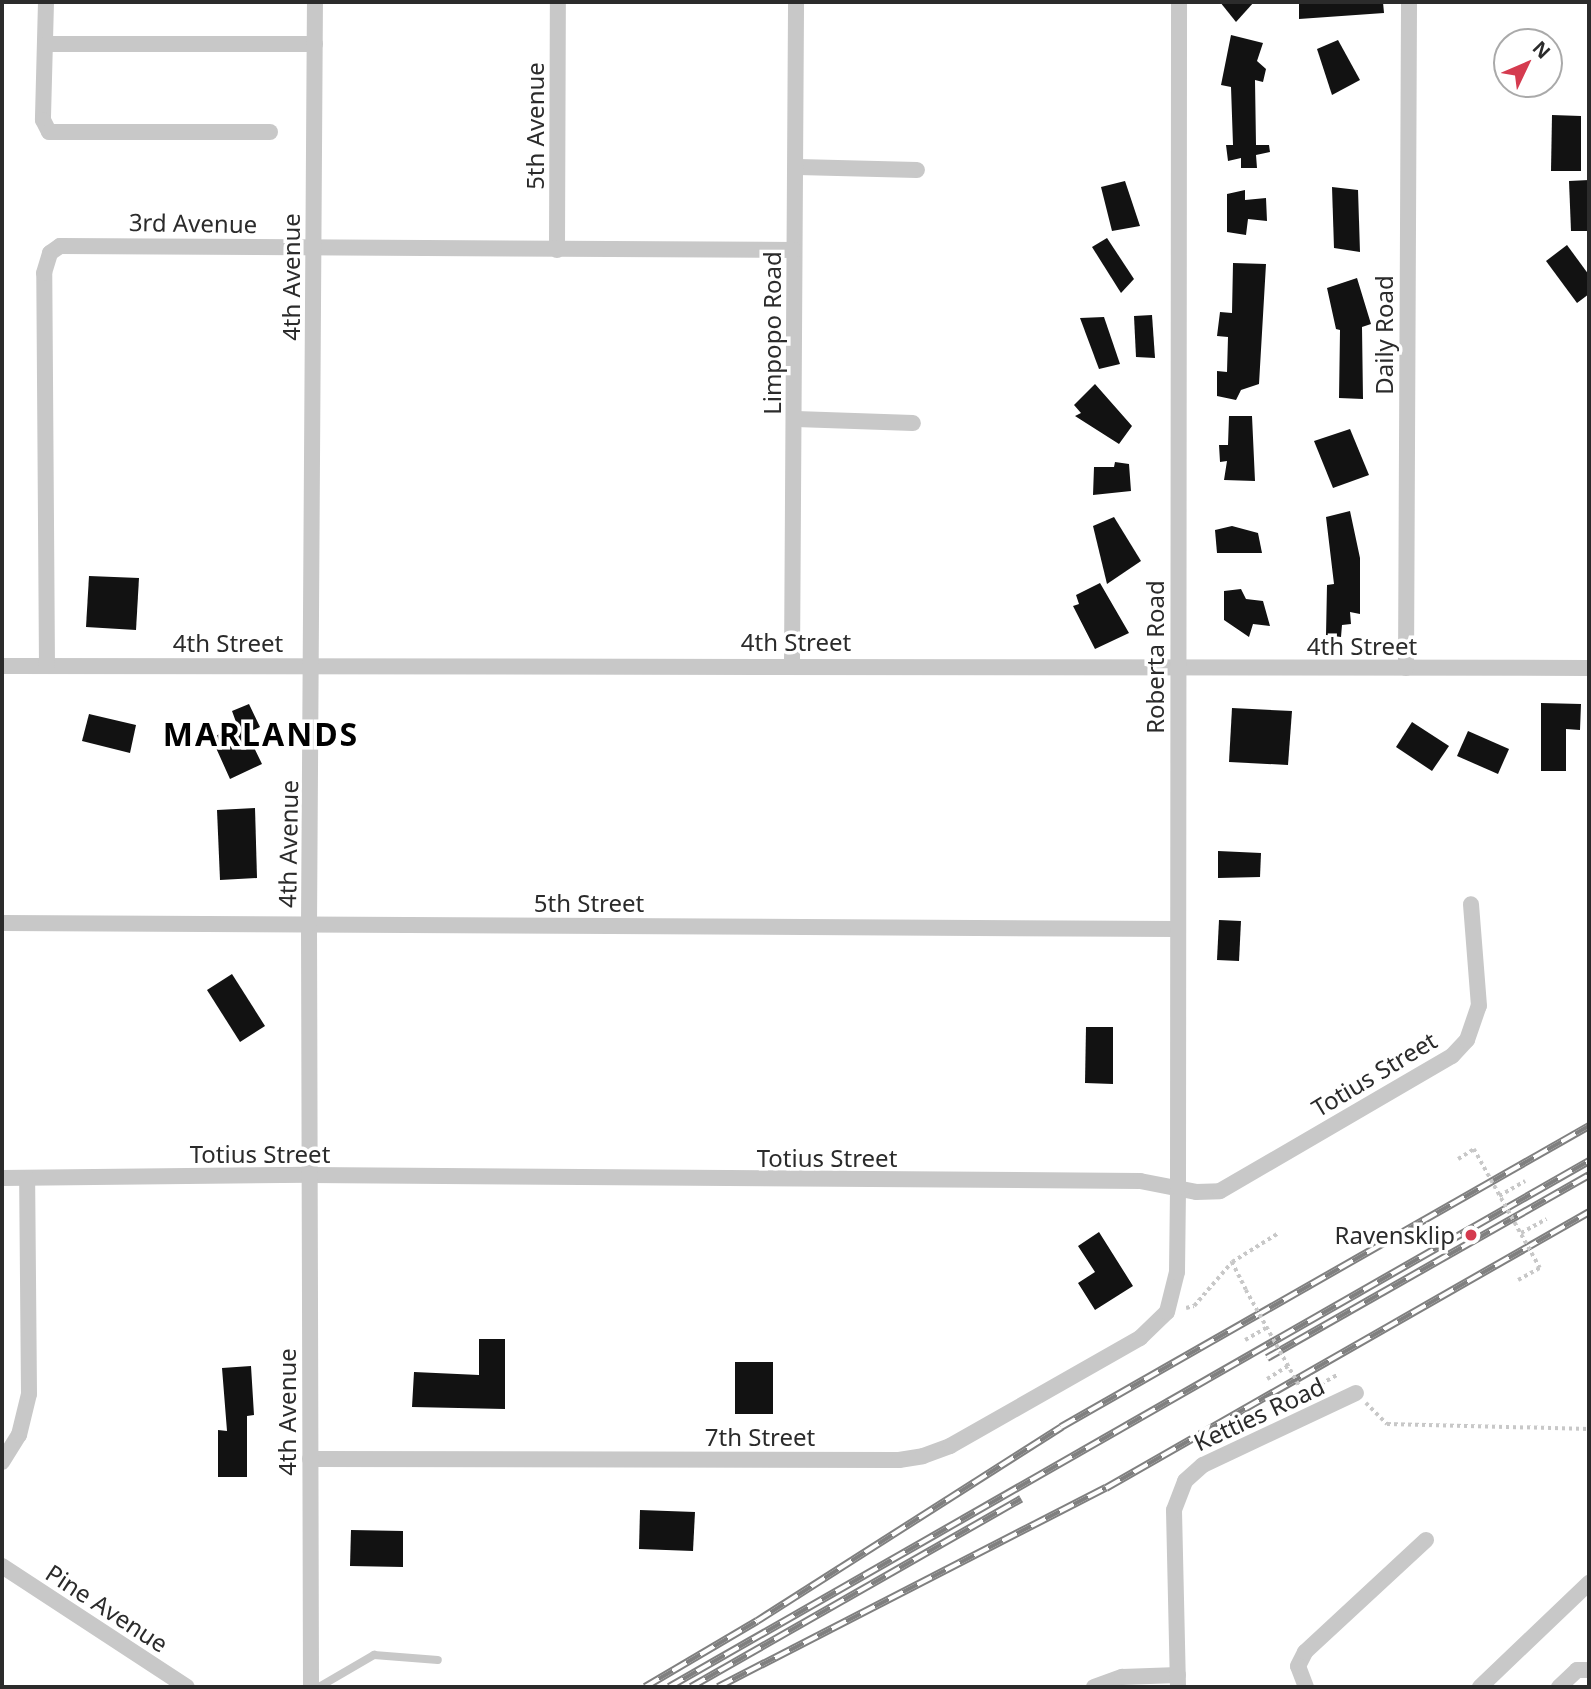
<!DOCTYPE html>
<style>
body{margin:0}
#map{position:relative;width:1591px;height:1689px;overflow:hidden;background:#fff;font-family:"Noto Sans",sans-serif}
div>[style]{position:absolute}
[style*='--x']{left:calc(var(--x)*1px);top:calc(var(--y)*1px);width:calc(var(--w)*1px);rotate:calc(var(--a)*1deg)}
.building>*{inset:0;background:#121212}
.path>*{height:3.5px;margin-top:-1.75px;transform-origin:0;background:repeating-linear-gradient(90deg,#c8c8c8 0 3.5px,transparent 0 7px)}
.lane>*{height:8px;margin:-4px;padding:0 4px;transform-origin:4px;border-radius:4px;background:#c8c8c8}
.street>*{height:16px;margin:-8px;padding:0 8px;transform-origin:8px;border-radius:8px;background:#c8c8c8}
.rail>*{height:8px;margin-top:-4px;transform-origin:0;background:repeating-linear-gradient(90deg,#fff 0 16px,#808080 0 32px);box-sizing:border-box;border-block:2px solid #808080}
.path-bridge>*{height:3.5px;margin-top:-1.75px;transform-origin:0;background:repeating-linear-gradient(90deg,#c8c8c8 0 3.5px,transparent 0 7px)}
.dots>*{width:19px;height:19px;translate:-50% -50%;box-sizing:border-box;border:4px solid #fff;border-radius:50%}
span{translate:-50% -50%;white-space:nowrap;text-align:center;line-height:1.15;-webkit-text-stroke:7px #fff;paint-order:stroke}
.street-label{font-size:24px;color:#2b2b2b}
.poi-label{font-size:24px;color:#2b2b2b}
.right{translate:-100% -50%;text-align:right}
.district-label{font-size:32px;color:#000;font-weight:700;letter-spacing:2px}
.frame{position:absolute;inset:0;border:4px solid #2b2b2b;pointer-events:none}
.north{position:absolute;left:1493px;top:28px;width:70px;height:70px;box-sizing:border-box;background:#fff;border:2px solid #aaa;border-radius:50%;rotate:46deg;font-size:19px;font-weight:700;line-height:28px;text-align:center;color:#2b2b2b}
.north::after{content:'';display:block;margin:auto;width:24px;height:32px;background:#d53b4f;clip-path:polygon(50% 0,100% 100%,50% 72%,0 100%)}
</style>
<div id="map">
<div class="building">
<i style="clip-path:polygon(1220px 2px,1254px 2px,1236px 22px)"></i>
<i style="clip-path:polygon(1383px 2px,1384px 13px,1299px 19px,1299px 3px)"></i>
<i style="clip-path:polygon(1231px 35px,1263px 43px,1257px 61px,1266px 69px,1263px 82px,1255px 80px,1256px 145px,1269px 145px,1270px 152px,1256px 155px,1257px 168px,1241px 168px,1241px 158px,1228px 161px,1226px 145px,1233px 145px,1231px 87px,1221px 85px)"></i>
<i style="clip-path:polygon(1338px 40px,1360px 80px,1332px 95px,1317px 49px)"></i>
<i style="clip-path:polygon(1552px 115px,1581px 116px,1581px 171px,1551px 171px)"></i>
<i style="clip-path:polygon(1589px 180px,1589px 231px,1571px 231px,1569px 181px)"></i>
<i style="clip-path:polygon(1125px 181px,1140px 226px,1112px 231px,1101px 187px)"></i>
<i style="clip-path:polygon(1332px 187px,1358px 190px,1360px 252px,1334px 248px)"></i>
<i style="clip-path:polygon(1245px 190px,1245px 200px,1266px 198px,1267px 221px,1248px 219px,1246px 235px,1227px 232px,1227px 194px)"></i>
<i style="clip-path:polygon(1107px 238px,1134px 279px,1121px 293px,1092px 247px)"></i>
<i style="clip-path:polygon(1567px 245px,1589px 275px,1589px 294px,1577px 303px,1546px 261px)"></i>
<i style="clip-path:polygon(1233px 263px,1266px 264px,1259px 384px,1241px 390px,1236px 400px,1217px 396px,1217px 371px,1227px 372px,1228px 337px,1217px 336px,1220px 312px,1232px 313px)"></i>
<i style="clip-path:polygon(1357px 278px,1371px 324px,1362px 327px,1363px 399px,1339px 398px,1340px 330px,1336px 329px,1327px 288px)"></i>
<i style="clip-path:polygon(1152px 315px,1155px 358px,1136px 357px,1134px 316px)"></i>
<i style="clip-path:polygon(1104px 317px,1120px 364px,1099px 369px,1080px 318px)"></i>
<i style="clip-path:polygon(1095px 384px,1132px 426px,1119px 444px,1075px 416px,1081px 413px,1074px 405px)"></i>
<i style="clip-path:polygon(1229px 416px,1252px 416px,1255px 481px,1224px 480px,1227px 461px,1220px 462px,1219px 445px,1228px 445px)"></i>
<i style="clip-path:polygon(1350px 429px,1369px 475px,1333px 488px,1314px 441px)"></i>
<i style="clip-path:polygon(1115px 462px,1129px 464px,1131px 491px,1093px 495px,1094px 467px,1114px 467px)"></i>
<i style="clip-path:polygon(1350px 511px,1360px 558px,1360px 614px,1350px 612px,1351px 624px,1342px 625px,1341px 637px,1326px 635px,1327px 585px,1334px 584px,1326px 517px)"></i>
<i style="clip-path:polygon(1114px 517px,1141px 561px,1107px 584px,1093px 526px)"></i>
<i style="clip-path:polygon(1232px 526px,1258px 533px,1262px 553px,1217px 553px,1215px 530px)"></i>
<i style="clip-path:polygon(89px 576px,139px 578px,136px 630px,86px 627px)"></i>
<i style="clip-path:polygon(1100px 583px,1129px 633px,1095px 649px,1073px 606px,1079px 604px,1076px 595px)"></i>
<i style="clip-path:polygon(1241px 589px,1246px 599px,1263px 601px,1270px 626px,1253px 624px,1249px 637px,1224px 620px,1224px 591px)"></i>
<i style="clip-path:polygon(1541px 703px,1581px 704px,1580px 730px,1566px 729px,1566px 771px,1541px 771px)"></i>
<i style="clip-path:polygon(249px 704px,260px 727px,247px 733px,262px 764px,230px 779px,212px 739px,236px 722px,232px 711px)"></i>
<i style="clip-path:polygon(1232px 708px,1292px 711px,1288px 765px,1229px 762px)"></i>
<i style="clip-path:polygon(89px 714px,136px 725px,130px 753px,82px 741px)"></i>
<i style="clip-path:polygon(1412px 722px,1449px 746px,1432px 771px,1396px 747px)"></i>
<i style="clip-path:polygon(1468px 731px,1509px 749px,1498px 774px,1457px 756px)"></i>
<i style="clip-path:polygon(255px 808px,257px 878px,220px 880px,217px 810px)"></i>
<i style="clip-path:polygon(1218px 851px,1261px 853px,1260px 877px,1218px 878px)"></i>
<i style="clip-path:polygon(1219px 920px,1241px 921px,1239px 961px,1217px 960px)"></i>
<i style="clip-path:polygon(232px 974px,265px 1026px,240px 1042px,207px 990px)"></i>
<i style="clip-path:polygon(1086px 1027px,1113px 1027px,1113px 1084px,1085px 1083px)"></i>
<i style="clip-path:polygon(1099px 1232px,1133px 1286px,1095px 1310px,1078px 1283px,1095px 1272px,1078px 1246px)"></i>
<i style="clip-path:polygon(479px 1339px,505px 1339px,505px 1409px,412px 1407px,414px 1372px,479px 1375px)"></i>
<i style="clip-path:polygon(735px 1362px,773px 1362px,773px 1414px,735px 1414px)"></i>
<i style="clip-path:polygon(251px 1366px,254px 1415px,247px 1416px,247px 1477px,218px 1477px,218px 1430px,227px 1431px,222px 1368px)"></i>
<i style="clip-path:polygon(640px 1510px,695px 1512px,693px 1551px,639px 1549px)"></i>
<i style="clip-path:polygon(351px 1530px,403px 1531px,403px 1567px,350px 1566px)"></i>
</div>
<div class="path">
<i style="--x:1458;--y:1159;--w:19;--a:-32"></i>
<i style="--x:1499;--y:1196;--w:30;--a:-30"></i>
<i style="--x:1521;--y:1233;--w:29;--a:-29"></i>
<i style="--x:1232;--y:1262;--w:31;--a:63"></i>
<i style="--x:1518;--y:1280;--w:25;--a:-29"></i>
<i style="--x:1186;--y:1308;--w:8;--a:-14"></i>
<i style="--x:1194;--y:1306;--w:58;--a:-49.2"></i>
<i style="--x:1232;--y:1262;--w:53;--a:-31.9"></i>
<i style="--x:1245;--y:1340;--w:24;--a:-30"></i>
<i style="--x:1267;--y:1379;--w:26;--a:-32"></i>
<i style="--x:1366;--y:1403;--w:30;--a:45"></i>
<i style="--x:1387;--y:1424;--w:202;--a:1.4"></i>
<i style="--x:1278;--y:1408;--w:68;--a:-29.2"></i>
</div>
<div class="lane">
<i style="--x:319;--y:1687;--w:64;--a:-30.2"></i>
<i style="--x:374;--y:1655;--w:64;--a:4.5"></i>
</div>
<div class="street">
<i style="--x:46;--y:2;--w:118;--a:91.5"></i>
<i style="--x:43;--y:120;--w:13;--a:63"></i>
<i style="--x:49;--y:132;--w:221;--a:0"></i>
<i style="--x:47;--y:44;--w:268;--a:0"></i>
<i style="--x:798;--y:167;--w:119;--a:1.4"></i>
<i style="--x:557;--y:250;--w:248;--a:-89.8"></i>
<i style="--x:796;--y:419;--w:117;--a:2"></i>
<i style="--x:792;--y:664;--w:662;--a:-89.65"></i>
<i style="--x:2;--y:666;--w:1587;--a:0.07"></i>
<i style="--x:47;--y:666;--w:393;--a:-90.4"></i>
<i style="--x:44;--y:273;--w:21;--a:-73"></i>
<i style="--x:50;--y:253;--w:12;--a:-35"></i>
<i style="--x:60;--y:246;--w:734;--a:0.31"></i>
<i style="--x:1406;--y:668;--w:666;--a:-89.74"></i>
<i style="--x:2;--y:923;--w:1175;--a:0.29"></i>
<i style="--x:2;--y:1178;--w:308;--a:-0.6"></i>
<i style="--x:310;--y:1175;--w:830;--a:0.41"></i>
<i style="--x:1140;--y:1181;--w:57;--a:11.1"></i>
<i style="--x:1196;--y:1192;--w:24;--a:-2"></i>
<i style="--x:1220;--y:1191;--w:268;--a:-30.2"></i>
<i style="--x:1452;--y:1056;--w:22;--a:-47"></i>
<i style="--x:1467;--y:1040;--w:36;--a:-71"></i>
<i style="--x:1479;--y:1006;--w:102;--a:-94.5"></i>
<i style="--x:310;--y:1459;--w:589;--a:0.1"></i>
<i style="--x:899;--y:1460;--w:24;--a:-9"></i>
<i style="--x:923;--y:1456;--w:29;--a:-20"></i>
<i style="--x:950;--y:1446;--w:219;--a:-29.6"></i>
<i style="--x:1140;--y:1338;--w:37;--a:-44"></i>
<i style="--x:1167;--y:1312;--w:41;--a:-76"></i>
<i style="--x:1177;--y:1272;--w:85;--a:-89.3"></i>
<i style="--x:1178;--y:1187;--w:1185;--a:-89.95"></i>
<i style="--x:2;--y:1462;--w:32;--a:-58"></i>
<i style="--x:19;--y:1435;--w:42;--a:-76.3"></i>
<i style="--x:29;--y:1394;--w:215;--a:-90.5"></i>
<i style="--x:2;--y:1566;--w:221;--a:33.2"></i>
<i style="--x:311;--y:1687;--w:763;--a:-90.15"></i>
<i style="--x:309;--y:924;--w:922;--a:-89.63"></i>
<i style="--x:1094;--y:1687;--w:30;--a:-20"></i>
<i style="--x:1122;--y:1677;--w:56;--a:-2"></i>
<i style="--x:1178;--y:1687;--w:177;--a:-91.3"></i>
<i style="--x:1174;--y:1510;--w:31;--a:-69"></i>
<i style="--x:1185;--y:1481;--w:24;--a:-42"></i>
<i style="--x:1203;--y:1465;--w:169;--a:-25.2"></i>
<i style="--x:1306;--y:1687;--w:22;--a:-111"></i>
<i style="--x:1298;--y:1666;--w:16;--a:-63"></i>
<i style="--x:1305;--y:1652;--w:165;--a:-42.8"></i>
<i style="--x:1480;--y:1687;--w:151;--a:-43.7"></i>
<i style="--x:1559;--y:1687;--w:25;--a:-43"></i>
<i style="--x:1577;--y:1670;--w:12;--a:0"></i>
</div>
<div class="rail">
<i style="--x:1267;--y:1358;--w:370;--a:-29.6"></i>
<i style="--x:645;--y:1687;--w:130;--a:-30.5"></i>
<i style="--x:757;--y:1621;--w:361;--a:-32.5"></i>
<i style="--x:1061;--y:1427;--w:608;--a:-29.69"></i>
<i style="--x:669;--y:1687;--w:1060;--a:-29.76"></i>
<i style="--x:691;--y:1687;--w:380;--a:-29.7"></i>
<i style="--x:718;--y:1687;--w:436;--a:-27.2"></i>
<i style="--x:1106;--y:1488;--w:556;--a:-29.74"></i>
</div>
<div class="path-bridge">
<i style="--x:1474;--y:1149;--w:136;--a:61"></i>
<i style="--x:1246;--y:1290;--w:119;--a:60.9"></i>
</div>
<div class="dots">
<i style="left:1471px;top:1235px;background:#d53b4f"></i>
</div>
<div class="street-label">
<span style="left:535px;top:126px;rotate:-90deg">5th Avenue</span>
<span style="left:193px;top:223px;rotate:1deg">3rd Avenue</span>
<span style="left:291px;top:277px;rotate:-90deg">4th Avenue</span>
<span style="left:772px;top:333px;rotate:-90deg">Limpopo Road</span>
<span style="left:1384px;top:335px;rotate:-90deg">Daily Road</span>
<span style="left:796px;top:642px">4th Street</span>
<span style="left:228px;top:643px">4th Street</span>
<span style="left:1362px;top:646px">4th Street</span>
<span style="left:1155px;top:657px;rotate:-90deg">Roberta Road</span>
<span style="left:288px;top:844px;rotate:-89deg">4th Avenue</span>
<span style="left:589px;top:903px">5th Street</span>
<span style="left:1374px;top:1074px;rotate:-31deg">Totius Street</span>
<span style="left:260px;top:1154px">Totius Street</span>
<span style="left:827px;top:1158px">Totius Street</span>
<span style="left:287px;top:1412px;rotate:-90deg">4th Avenue</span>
<span style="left:1259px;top:1414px;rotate:-25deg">Ketties Road</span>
<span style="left:760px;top:1437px">7th Street</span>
<span style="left:107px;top:1608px;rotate:33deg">Pine Avenue</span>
</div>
<div class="poi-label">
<span class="right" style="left:1455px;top:1235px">Ravensklip</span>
</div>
<div class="district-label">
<span style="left:261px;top:734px">MARLANDS</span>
</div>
<div class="frame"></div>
<div class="north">N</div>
</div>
